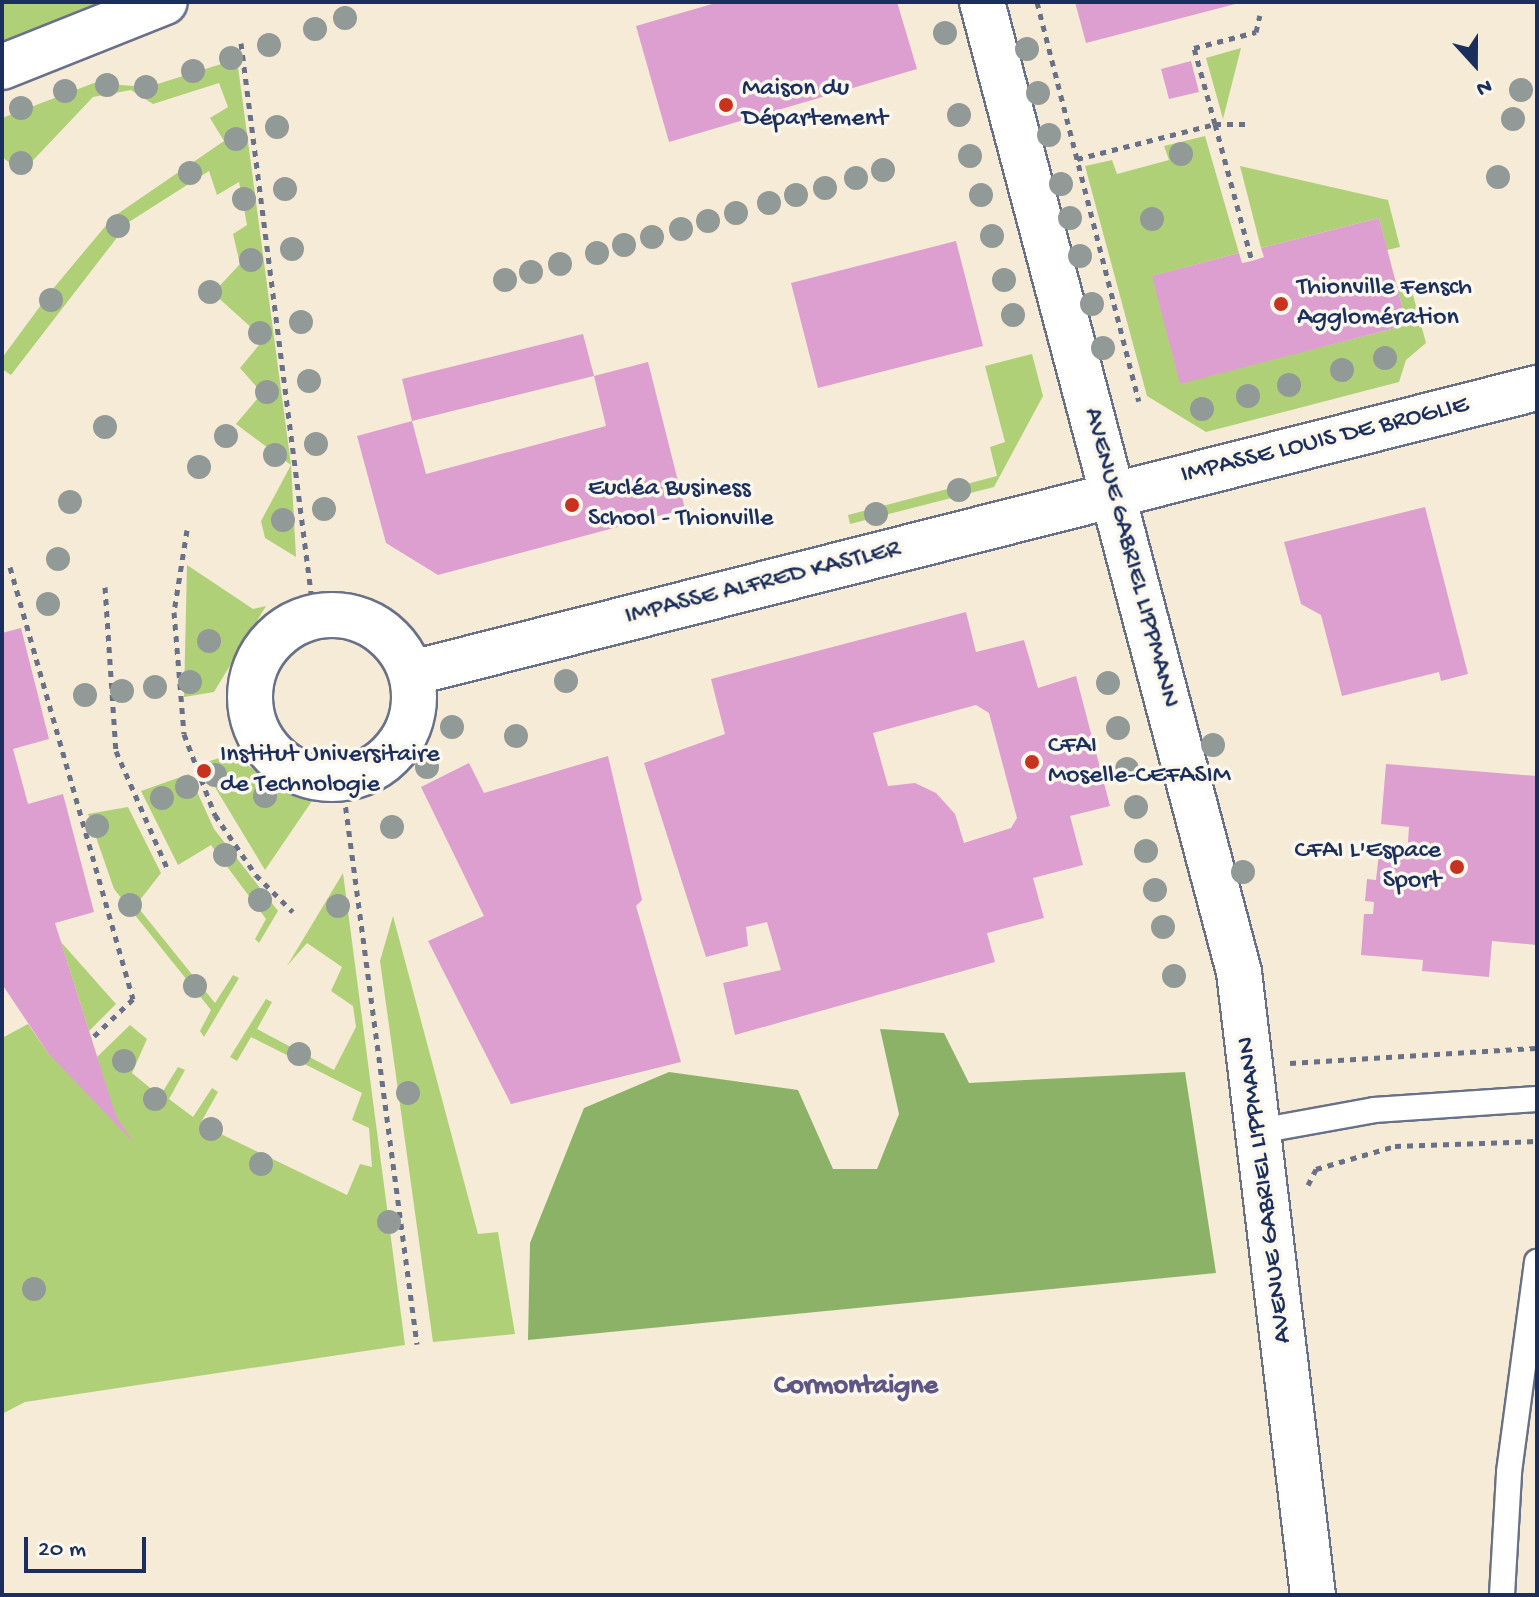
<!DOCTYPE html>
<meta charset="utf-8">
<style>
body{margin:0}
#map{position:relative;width:1539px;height:1597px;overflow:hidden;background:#f6ebd6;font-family:"Gochi Hand",sans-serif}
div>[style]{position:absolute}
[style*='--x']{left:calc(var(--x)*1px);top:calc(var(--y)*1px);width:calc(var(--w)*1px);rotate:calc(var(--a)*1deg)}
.green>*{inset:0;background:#b0d078}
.forest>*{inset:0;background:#8cb268}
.building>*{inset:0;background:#dd9fcf}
.path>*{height:5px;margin-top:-2.5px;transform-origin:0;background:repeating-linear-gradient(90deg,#687188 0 6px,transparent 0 12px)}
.roads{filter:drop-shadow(2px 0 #687188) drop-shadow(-2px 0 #687188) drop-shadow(0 2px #687188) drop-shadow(0 -2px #687188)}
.service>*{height:24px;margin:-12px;padding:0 12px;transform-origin:12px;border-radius:12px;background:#fff}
.minor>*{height:44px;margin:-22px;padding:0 22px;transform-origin:22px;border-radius:22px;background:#fff}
.minor>.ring{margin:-22px;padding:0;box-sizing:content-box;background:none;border:44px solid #fff;border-radius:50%}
.trees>*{width:24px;height:24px;margin:-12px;border-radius:50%;background:#929a97}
.dots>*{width:22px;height:22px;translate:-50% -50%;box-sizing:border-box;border:4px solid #fbf7ec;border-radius:50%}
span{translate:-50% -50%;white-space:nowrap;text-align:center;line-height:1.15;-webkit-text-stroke:7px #fbf7ec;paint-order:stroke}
.poi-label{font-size:26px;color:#1b2f5e}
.left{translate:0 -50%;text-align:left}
.right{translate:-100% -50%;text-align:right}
.street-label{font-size:26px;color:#1b2f5e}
.neighbourhood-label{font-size:28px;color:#5f5686;font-weight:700}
.frame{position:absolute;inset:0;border:4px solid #1b2f5e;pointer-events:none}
.north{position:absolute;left:1435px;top:24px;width:80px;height:80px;-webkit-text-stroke:6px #fbf7ec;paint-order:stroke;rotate:159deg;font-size:22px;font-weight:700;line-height:32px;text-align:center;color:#1b2f5e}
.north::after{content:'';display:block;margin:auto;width:28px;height:36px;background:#1b2f5e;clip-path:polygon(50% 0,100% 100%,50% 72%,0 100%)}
.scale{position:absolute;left:24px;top:1537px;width:122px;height:36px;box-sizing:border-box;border:4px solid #1b2f5e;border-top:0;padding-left:10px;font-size:24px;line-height:28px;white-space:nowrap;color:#1b2f5e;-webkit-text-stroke:6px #fbf7ec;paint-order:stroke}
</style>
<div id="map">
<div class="green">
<i style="clip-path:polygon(2px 2px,108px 2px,2px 44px)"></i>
<i style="clip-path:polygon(1241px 48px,1224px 115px,1223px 119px,1206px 58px)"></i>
<i style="clip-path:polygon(237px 59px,291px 465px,296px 557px,265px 538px,261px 521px,291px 465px,236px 424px,262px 393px,240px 368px,264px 339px,213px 293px,240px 264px,233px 234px,247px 225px,239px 182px,217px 195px,209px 171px,129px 222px,11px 375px,2px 369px,2px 358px,52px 290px,113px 217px,224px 141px,210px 118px,228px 107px,219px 83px,153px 104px,131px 90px,93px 97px,22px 172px,2px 157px,2px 118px,94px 83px,148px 87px)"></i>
<i style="clip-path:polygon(1205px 136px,1239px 253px,1153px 276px,1266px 361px,1407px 325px,1396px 283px,1409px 280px,1426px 343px,1406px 360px,1399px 382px,1206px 432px,1147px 396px,1085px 166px,1112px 160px,1117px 174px,1169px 160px,1164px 146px)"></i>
<i style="clip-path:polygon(1240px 166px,1388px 200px,1400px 247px,1387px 250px,1379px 218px,1261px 248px)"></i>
<i style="clip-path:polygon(1032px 354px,1043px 396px,994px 487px,850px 524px,848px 515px,997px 476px,990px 447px,1005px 442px,985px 366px)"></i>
<i style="clip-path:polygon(187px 565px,253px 609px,266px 606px,214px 692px,184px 697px)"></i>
<i style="clip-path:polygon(228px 755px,312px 801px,265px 870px,201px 764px)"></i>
<i style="clip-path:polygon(189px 774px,214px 829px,278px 911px,259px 943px,255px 939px,266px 919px,211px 845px,178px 865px,141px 791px)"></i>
<i style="clip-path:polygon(128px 807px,161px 873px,136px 905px,215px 1003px,233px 975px,239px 978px,204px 1037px,200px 1031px,211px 1010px,114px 889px,88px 814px)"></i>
<i style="clip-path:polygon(343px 873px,405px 1345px,25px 1402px,2px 1414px,2px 1038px,28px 1024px,48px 1053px,107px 1089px,97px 1057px,130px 1025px,147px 1039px,132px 1073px,160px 1096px,178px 1067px,185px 1070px,169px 1099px,193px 1117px,212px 1088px,218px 1092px,200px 1124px,347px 1195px,360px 1164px,372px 1167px,369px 1128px,352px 1120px,362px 1093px,251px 1037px,237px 1061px,230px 1057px,266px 999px,272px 1002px,257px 1029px,334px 1070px,356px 1027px,353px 1006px,331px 991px,342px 967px,307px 943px,287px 966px)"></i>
<i style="clip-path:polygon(393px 916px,478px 1234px,498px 1232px,515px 1334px,433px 1342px,380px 961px)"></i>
<i style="clip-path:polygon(61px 942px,116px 1004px,89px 1031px)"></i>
</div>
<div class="forest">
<i style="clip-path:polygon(880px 1029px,944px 1033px,969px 1083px,1185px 1072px,1216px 1273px,528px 1340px,530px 1243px,584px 1108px,669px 1072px,798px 1090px,833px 1169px,877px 1169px,899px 1114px)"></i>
</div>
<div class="building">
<i style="clip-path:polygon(719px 2px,897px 2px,917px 69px,669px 142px,636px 26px)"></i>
<i style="clip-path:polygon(1075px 2px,1239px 2px,1239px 3px,1086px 43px)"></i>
<i style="clip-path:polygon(1191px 61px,1199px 92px,1169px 99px,1161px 69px)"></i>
<i style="clip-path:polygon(1379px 218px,1407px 325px,1180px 384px,1152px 276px,1239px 253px,1242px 263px,1252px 261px,1264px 257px,1261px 248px)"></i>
<i style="clip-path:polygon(956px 241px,983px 346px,818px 388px,791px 283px)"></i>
<i style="clip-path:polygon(583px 334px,594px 376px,412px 421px,402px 379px)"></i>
<i style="clip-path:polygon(648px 362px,685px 509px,438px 575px,386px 543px,357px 436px,412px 421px,426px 474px,606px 426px,594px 376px)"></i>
<i style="clip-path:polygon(1425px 507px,1468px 674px,1441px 681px,1439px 672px,1342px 696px,1321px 615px,1301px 604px,1284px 542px)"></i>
<i style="clip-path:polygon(evenodd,966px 612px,976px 652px,1024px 640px,1038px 688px,1076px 676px,1110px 806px,1070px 816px,1083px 865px,1033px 878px,1044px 918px,987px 933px,995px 962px,735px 1035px,723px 983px,781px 970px,767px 922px,746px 927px,748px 946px,706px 957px,644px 763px,725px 734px,711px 679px,966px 612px,976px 705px,989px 713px,1017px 818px,1011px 828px,964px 843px,955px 814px,936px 793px,915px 783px,888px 786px,873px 733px,976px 705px)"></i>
<i style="clip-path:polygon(21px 628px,49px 739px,13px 749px,28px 804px,63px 794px,94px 912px,55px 923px,116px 1116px,134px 1143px,48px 1053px,2px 984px,2px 633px)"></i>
<i style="clip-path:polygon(608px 756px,642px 900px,636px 906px,681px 1062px,511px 1104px,428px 941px,484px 916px,421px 787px,469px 763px,484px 793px)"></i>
<i style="clip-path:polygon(1386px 764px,1537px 776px,1537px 945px,1492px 941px,1489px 977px,1422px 971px,1423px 960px,1361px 955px,1364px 914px,1373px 914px,1374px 902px,1365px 901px,1367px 879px,1376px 880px,1379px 853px,1407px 855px,1409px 827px,1381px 824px)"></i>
</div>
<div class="path">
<i style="--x:1037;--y:2;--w:412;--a:75.7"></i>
<i style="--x:241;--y:43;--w:578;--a:82.74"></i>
<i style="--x:1245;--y:124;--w:30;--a:180"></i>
<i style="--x:1215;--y:124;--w:79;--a:-105.4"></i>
<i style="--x:1194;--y:48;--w:64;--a:-14.5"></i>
<i style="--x:1256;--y:32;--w:17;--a:-77"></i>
<i style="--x:1077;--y:159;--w:142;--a:-14.2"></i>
<i style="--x:1215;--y:124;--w:142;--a:74.9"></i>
<i style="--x:187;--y:530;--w:83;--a:99"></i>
<i style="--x:174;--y:612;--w:122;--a:85.3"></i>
<i style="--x:184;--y:734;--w:87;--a:69.1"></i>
<i style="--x:215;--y:815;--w:73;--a:55.7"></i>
<i style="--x:256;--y:875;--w:52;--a:45"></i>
<i style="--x:10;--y:567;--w:449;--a:74.1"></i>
<i style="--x:133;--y:999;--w:58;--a:136.4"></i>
<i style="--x:105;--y:587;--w:164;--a:86.2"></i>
<i style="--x:116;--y:751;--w:128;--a:66.4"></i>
<i style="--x:344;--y:795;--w:554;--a:82.43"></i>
<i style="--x:1290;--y:1063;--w:247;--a:-3.5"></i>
<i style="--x:1308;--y:1185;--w:18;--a:-63"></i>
<i style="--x:1316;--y:1169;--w:82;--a:-16.2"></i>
<i style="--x:1395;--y:1146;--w:142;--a:-2"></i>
</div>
<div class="roads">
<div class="service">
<i style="--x:1259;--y:1131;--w:117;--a:-10.3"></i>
<i style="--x:1374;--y:1110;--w:163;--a:-3.9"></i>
<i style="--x:1502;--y:1595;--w:123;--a:-86.7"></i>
<i style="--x:1509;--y:1472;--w:212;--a:-82.4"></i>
</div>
<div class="minor">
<i style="--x:982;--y:2;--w:1003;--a:75.16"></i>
<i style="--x:1239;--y:972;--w:627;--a:83.23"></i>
<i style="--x:2;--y:67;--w:175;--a:-21.7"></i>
<i class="ring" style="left:250px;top:615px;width:120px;height:120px"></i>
<i style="--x:412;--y:673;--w:1161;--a:-14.22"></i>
</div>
</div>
<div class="trees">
<i style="left:345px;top:18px"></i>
<i style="left:315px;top:29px"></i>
<i style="left:945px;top:33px"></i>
<i style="left:269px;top:45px"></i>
<i style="left:1027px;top:49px"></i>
<i style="left:231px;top:58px"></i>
<i style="left:193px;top:71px"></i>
<i style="left:107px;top:85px"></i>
<i style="left:146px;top:87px"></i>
<i style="left:1521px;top:90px"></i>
<i style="left:65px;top:91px"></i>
<i style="left:1038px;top:93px"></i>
<i style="left:21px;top:108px"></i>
<i style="left:959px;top:115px"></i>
<i style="left:1513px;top:119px"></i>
<i style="left:277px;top:127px"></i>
<i style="left:1049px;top:135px"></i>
<i style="left:236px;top:139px"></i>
<i style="left:1181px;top:154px"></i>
<i style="left:970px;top:156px"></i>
<i style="left:21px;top:163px"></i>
<i style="left:883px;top:170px"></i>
<i style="left:190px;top:173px"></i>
<i style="left:1498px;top:177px"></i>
<i style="left:856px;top:178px"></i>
<i style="left:1061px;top:184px"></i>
<i style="left:825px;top:188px"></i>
<i style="left:285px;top:189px"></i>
<i style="left:796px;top:195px"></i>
<i style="left:981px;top:195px"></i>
<i style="left:244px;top:199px"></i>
<i style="left:769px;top:203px"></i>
<i style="left:736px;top:213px"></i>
<i style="left:1070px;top:218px"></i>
<i style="left:1152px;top:219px"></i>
<i style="left:708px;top:221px"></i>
<i style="left:118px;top:226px"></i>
<i style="left:681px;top:229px"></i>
<i style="left:992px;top:236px"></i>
<i style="left:652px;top:237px"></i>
<i style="left:624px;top:245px"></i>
<i style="left:292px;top:249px"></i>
<i style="left:597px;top:253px"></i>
<i style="left:1080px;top:256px"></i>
<i style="left:251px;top:260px"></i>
<i style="left:560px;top:264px"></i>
<i style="left:531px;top:272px"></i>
<i style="left:505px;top:280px"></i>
<i style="left:1004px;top:280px"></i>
<i style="left:210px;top:292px"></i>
<i style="left:51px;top:300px"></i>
<i style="left:1092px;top:304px"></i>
<i style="left:1013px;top:315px"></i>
<i style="left:301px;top:322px"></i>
<i style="left:260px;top:333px"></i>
<i style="left:1103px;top:348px"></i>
<i style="left:1385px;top:358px"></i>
<i style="left:1342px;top:370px"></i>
<i style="left:309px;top:381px"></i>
<i style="left:1289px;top:385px"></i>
<i style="left:267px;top:392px"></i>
<i style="left:1248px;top:396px"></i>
<i style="left:1202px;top:409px"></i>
<i style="left:105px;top:427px"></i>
<i style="left:226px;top:436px"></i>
<i style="left:316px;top:444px"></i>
<i style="left:275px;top:455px"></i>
<i style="left:199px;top:467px"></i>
<i style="left:959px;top:490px"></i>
<i style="left:70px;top:502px"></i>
<i style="left:324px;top:509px"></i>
<i style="left:876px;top:514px"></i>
<i style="left:283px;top:520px"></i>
<i style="left:58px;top:559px"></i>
<i style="left:48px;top:604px"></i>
<i style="left:209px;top:641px"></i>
<i style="left:566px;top:681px"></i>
<i style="left:190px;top:682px"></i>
<i style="left:1108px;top:683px"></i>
<i style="left:155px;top:687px"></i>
<i style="left:122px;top:691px"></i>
<i style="left:85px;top:695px"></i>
<i style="left:452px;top:727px"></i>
<i style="left:1118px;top:728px"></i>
<i style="left:516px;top:736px"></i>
<i style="left:1213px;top:745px"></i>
<i style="left:427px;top:767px"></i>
<i style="left:1127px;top:769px"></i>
<i style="left:215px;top:775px"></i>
<i style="left:187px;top:787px"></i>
<i style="left:265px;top:796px"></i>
<i style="left:162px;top:798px"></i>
<i style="left:1136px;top:807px"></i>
<i style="left:97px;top:826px"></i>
<i style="left:392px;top:827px"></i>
<i style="left:1146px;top:851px"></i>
<i style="left:225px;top:855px"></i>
<i style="left:1243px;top:872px"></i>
<i style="left:1155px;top:890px"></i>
<i style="left:260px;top:900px"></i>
<i style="left:130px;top:905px"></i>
<i style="left:338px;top:906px"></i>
<i style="left:1163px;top:927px"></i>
<i style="left:1174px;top:976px"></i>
<i style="left:195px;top:986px"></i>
<i style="left:299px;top:1054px"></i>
<i style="left:124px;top:1061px"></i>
<i style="left:408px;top:1093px"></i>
<i style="left:155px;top:1099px"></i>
<i style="left:211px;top:1129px"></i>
<i style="left:261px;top:1164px"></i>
<i style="left:389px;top:1222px"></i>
<i style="left:34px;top:1289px"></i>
</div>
<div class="dots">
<i style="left:726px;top:105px;background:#c8321e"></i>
<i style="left:1281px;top:304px;background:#c8321e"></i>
<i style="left:572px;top:505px;background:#c8321e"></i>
<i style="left:1032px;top:762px;background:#c8321e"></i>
<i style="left:204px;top:771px;background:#c8321e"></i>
<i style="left:1457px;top:867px;background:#c8321e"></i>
</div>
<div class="poi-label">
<span class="left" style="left:742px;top:105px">Maison du<br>Département</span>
<span class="left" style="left:1297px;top:304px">Thionville Fensch<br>Agglomération</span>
<span class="left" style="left:588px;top:505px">Eucléa Business<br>School - Thionville</span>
<span class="left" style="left:1048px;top:762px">CFAI<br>Moselle-CEFASIM</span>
<span class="left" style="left:220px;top:771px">Institut Universitaire<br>de Technologie</span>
<span class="right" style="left:1441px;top:867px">CFAI L'Espace<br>Sport</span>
</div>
<div class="street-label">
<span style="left:1325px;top:441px;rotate:-14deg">IMPASSE LOUIS DE BROGLIE</span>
<span style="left:1130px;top:558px;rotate:75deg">AVENUE GABRIEL LIPPMANN</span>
<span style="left:763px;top:584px;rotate:-14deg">IMPASSE ALFRED KASTLER</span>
<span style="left:1266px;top:1190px;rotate:-97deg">AVENUE GABRIEL LIPPMANN</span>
</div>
<div class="neighbourhood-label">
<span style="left:856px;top:1387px">Cormontaigne</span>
</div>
<div class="frame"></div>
<div class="north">N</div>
<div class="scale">20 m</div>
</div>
